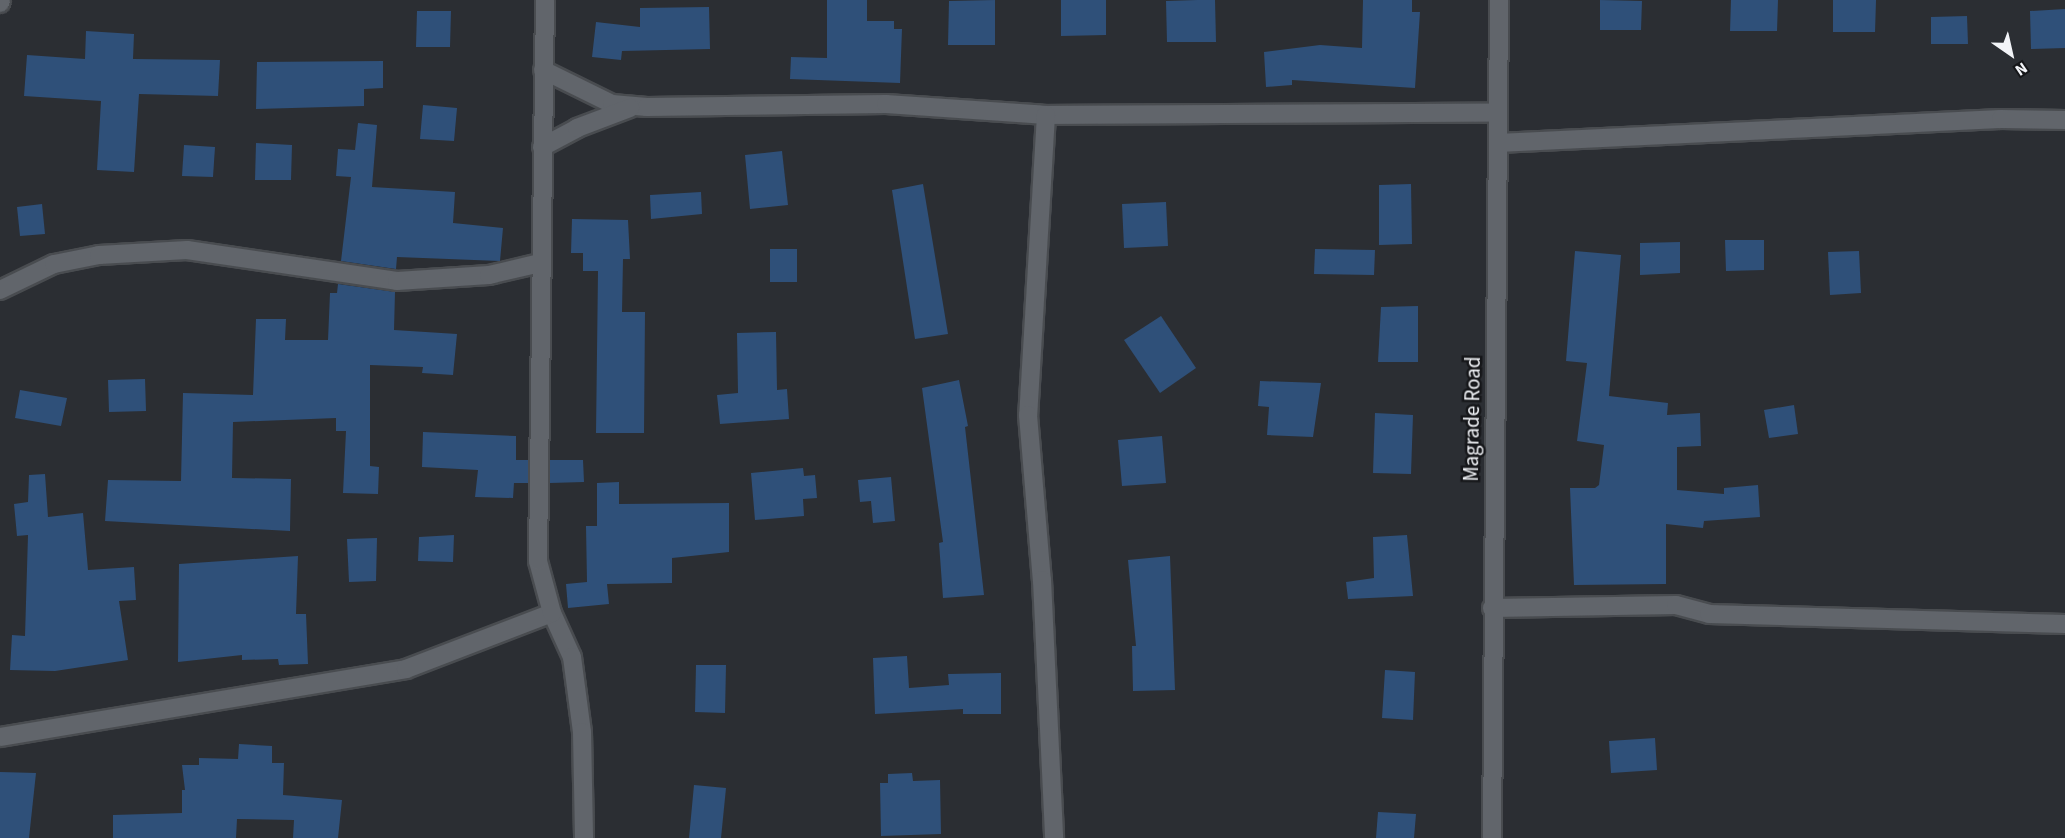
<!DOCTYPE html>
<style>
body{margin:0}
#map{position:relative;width:2065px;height:838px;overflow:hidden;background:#2b2e33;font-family:"Source Sans 3",sans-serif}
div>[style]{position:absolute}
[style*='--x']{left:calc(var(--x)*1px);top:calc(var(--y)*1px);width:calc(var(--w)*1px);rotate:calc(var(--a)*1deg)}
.building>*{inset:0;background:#2f5079}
.roads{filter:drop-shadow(2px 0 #494c50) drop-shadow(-2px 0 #494c50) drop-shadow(0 2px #494c50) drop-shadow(0 -2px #494c50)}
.minor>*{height:18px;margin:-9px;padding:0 9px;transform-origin:9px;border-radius:9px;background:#61656b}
span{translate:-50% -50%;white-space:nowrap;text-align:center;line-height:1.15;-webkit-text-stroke:5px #151619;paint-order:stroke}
.street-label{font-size:21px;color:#f2f4f8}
.north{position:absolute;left:1981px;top:24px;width:60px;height:60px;-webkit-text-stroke:4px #151619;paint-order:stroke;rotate:146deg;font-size:16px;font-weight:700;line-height:24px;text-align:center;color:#f2f4f8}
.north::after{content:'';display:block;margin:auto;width:21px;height:27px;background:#f2f4f8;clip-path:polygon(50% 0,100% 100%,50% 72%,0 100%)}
</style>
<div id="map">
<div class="building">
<i style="clip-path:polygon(827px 0,867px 0,867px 21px,894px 21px,894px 29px,902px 29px,900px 83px,790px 79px,791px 57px,827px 58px)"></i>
<i style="clip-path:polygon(995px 0,995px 45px,948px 45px,949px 1px)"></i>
<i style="clip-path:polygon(1061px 0,1106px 0,1106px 35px,1061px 36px)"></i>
<i style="clip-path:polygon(1197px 0,1215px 0,1216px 42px,1167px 42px,1166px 1px)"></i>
<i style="clip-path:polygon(1363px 0,1412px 0,1412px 12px,1420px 12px,1415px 88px,1292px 80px,1292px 85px,1266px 87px,1264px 52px,1320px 45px,1362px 48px)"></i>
<i style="clip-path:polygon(1600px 0,1642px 1px,1641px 30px,1600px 30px)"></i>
<i style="clip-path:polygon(1731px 0,1778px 0,1777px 31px,1730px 31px)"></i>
<i style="clip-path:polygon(1833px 0,1876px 0,1875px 32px,1833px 32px)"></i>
<i style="clip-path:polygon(709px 7px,710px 49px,622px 51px,621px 60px,592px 57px,596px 22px,640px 27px,640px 8px)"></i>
<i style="clip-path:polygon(2065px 9px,2065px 48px,2031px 49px,2030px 11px)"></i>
<i style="clip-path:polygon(417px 11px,451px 11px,450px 47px,416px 47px)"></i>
<i style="clip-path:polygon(1967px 16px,1968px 44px,1931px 44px,1931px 17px)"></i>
<i style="clip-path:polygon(86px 31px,134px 34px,133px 59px,220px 60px,218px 96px,139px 94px,134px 172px,97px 170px,101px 101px,24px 96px,27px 55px,85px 59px)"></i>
<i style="clip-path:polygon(383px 61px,383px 88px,364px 89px,364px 106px,256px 109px,257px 62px)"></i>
<i style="clip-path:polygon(423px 105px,457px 108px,454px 141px,420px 139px)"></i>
<i style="clip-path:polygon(358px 123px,377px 125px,372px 187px,455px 192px,453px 223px,503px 228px,500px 261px,397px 257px,396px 269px,341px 261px,351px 177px,336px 176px,338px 149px,355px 150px)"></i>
<i style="clip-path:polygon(256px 143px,292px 145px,291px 180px,255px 180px)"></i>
<i style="clip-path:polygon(184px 145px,215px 147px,213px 177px,182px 176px)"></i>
<i style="clip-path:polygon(782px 151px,788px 205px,750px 209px,745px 155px)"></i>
<i style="clip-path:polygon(923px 184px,948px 334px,915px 339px,892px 190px)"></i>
<i style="clip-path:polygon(1411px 184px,1412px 244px,1379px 245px,1379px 185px)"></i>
<i style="clip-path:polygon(701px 192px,702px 214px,651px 219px,650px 195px)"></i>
<i style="clip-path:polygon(1166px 202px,1168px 246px,1124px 248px,1122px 204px)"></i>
<i style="clip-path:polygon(42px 204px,45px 234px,20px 236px,17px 207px)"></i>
<i style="clip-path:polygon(572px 219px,628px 220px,630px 259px,623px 259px,622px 312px,645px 312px,644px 433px,596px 433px,598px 271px,583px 271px,583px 253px,571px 253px)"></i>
<i style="clip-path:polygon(1725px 240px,1764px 240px,1764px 270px,1726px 271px)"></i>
<i style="clip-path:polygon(1680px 242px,1680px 273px,1640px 275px,1640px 243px)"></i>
<i style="clip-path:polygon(770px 249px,797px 249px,797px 282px,770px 282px)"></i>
<i style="clip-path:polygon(1315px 249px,1375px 250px,1374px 275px,1314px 274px)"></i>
<i style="clip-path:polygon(1575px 251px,1621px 255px,1609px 396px,1668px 403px,1667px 415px,1700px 413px,1701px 446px,1677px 447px,1677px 490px,1724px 494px,1724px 488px,1758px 485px,1760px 517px,1704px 521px,1703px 528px,1666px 524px,1666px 584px,1574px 585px,1570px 488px,1595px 488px,1599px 485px,1604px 445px,1577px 441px,1587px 363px,1566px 361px)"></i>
<i style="clip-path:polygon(1859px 251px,1861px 293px,1830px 295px,1828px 252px)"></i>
<i style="clip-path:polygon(338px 284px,395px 292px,394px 330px,457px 334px,453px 375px,422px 373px,423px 367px,370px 365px,370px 466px,379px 467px,378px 494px,343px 493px,346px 431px,336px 431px,336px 418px,233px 422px,232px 478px,291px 479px,290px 531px,105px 521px,108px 480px,181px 481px,183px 393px,253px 395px,256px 319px,286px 319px,285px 340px,328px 340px,330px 293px,337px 293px)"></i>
<i style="clip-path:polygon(1418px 306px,1418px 362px,1378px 362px,1381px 307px)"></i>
<i style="clip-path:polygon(1161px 316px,1196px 368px,1160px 393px,1124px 340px)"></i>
<i style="clip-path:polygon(776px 332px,777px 390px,787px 389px,789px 419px,720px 424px,717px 395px,738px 393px,737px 333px)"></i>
<i style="clip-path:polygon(145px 379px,146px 411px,109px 412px,108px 380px)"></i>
<i style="clip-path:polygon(959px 380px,968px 426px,965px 427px,984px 595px,943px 598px,939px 543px,943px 542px,922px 388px)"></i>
<i style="clip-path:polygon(1260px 381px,1321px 383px,1313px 437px,1267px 435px,1269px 407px,1258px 406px)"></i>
<i style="clip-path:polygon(20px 390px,67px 398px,61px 426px,15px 418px)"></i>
<i style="clip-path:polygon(1794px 405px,1798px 434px,1769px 438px,1764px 410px)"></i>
<i style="clip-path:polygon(1375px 413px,1413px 415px,1411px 474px,1373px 473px)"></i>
<i style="clip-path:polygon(423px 432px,516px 436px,516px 460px,528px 460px,528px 483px,514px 483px,513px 498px,475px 497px,478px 470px,422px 467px)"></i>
<i style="clip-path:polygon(1162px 436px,1166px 483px,1122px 486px,1118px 440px)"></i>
<i style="clip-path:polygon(550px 460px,583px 460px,584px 482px,550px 483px)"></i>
<i style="clip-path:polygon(803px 468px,804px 476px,815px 475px,817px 498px,803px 499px,804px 516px,755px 520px,751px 473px)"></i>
<i style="clip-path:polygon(45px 474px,48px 517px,83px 513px,88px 570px,134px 567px,136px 600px,119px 601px,128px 660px,55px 671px,10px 670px,12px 635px,25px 636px,28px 535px,17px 536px,14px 504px,28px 502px,29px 475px)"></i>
<i style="clip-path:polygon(891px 477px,895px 521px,873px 523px,871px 501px,860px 502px,858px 480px)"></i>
<i style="clip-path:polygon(619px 482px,619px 504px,729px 503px,729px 552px,672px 558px,672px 583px,607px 584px,609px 604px,568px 608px,566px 584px,587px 582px,586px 526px,597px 526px,597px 483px)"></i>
<i style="clip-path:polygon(454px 535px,453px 562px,418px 561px,419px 537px)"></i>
<i style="clip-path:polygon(1407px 535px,1413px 596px,1348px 599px,1346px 582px,1374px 578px,1373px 537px)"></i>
<i style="clip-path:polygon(377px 538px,376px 581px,349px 582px,347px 539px)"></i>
<i style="clip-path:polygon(298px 556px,296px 614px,306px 614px,308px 664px,279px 665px,278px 659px,242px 660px,242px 655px,178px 662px,179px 564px)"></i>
<i style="clip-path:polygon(1170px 556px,1175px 690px,1133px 691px,1132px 646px,1136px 646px,1128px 560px)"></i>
<i style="clip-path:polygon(907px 656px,909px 688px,949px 685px,948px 674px,1001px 673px,1001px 714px,963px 714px,963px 709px,875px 714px,873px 658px)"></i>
<i style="clip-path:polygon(696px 665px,726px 665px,725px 713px,695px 712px)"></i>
<i style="clip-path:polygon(1385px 670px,1415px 672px,1413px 720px,1382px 718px)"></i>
<i style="clip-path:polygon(1655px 738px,1657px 770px,1611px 773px,1609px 741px)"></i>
<i style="clip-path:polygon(239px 744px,272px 746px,272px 763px,284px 763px,283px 795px,342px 800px,338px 838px,293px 838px,294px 820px,237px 819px,236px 838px,113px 838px,113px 815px,182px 813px,182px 790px,185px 790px,182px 765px,199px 765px,199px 758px,238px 759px)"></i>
<i style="clip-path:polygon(0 772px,36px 773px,29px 838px,0 838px)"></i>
<i style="clip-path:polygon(912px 773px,913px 781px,940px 780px,941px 834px,881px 836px,880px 783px,888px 783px,888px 774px)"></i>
<i style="clip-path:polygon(694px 785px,726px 788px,721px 838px,689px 838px)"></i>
<i style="clip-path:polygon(1378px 812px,1416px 814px,1414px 838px,1376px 838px)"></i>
</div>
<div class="roads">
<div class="minor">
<i style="--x:0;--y:3;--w:3;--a:-72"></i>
<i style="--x:543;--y:70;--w:77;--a:26.2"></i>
<i style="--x:612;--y:104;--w:35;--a:5"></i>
<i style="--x:647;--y:107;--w:239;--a:-0.7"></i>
<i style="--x:886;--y:104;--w:160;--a:3.9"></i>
<i style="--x:1046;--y:115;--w:451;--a:-0.3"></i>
<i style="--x:1046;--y:115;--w:301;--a:93.4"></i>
<i style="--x:1028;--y:415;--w:166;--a:85.2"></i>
<i style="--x:1042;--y:580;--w:258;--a:87.3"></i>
<i style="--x:1498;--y:143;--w:504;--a:-2.73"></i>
<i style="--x:2001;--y:119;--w:64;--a:0.9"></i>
<i style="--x:542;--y:147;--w:40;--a:-28"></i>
<i style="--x:577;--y:128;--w:57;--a:-20.7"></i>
<i style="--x:0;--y:290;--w:60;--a:-25.7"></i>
<i style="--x:54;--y:264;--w:46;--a:-11.3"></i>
<i style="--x:99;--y:255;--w:88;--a:-3.3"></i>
<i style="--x:187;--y:250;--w:212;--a:8.4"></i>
<i style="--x:397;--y:281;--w:92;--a:-3.7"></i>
<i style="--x:489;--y:275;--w:52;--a:-13.2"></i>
<i style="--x:1492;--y:608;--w:184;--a:-0.9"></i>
<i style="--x:1676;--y:605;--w:34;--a:15"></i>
<i style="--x:1709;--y:614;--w:356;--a:1.6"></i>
<i style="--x:552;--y:613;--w:48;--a:65.6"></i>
<i style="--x:572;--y:657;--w:76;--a:82.4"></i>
<i style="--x:582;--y:732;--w:106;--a:88.9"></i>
<i style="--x:0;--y:737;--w:412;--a:-9.5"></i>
<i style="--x:406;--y:669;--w:156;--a:-21"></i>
<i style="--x:552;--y:613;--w:54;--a:-105.1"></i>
<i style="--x:538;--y:561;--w:561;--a:-89.29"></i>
<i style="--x:1492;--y:838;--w:838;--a:-89.52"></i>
</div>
</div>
<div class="street-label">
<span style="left:1472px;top:419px;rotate:-89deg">Magrade Road</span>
</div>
<div class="north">N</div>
</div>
